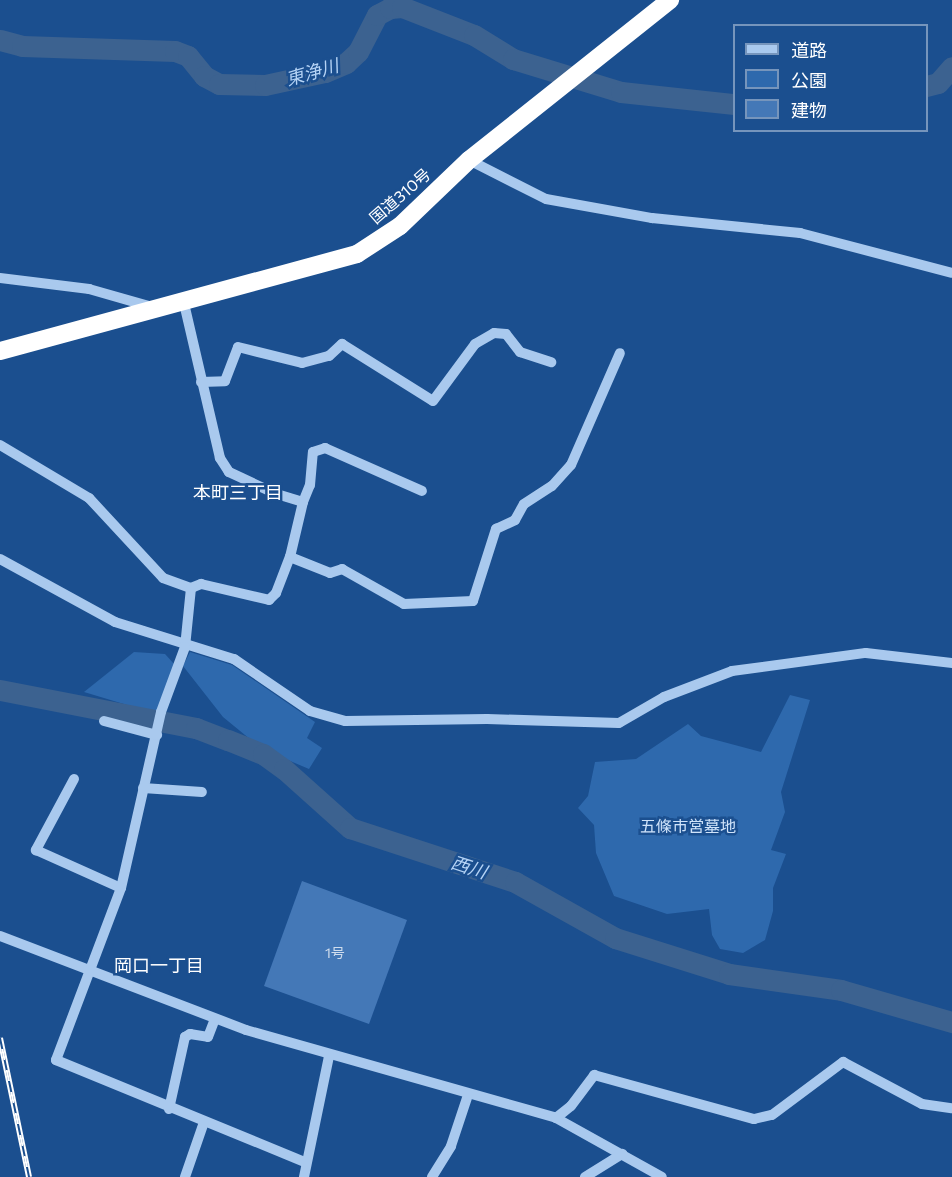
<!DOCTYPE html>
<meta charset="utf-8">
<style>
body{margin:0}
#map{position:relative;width:952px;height:1177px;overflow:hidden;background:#1b4f8f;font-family:Commissioner,"Noto Sans JP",sans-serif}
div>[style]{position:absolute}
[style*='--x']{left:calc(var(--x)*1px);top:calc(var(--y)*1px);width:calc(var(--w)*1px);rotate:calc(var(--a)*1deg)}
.green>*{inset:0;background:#2e69ad}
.river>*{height:21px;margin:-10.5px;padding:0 10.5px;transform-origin:10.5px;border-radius:10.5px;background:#3c6290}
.building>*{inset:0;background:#4478b7}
.minor>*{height:10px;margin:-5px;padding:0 5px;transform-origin:5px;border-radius:5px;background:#a9c9ee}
.highway>*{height:18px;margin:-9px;padding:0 9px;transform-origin:9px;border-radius:9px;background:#fff}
.rail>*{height:6px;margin-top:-3px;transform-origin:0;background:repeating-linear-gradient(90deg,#1b4f8f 0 11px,#fff 0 22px);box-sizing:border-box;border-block:2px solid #fff}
span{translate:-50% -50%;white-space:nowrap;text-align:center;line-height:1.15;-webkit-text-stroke:5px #1b4f8f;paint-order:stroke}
.number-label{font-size:14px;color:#d0dded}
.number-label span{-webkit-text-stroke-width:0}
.street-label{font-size:16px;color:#fff}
.park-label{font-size:16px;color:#cfe3fa}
.water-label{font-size:18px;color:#b5d3f5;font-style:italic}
.neighbourhood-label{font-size:18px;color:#fff}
.legend{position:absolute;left:733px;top:24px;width:195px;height:108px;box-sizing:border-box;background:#1b4f8f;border:2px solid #7695bc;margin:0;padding:8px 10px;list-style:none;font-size:18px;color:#fff}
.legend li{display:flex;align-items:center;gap:12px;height:30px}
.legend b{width:30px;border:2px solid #7695bc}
</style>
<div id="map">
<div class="green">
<i style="clip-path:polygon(134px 652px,165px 654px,175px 665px,157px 714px,84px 692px)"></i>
<i style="clip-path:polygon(190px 652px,232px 665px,315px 722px,307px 738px,322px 748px,309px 769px,262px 749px,223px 717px,183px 666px)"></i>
<i style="clip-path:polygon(790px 695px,810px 700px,781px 792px,785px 812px,771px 850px,786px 854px,773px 888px,773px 911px,765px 940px,743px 953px,720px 949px,712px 935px,709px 909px,667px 914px,614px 896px,596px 853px,594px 825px,578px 808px,588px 796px,595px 762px,636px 759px,688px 724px,701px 736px,761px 752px)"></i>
</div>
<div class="river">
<i style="--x:0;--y:40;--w:23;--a:15"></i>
<i style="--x:22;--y:46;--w:153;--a:1.9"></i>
<i style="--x:175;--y:51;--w:14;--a:21"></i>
<i style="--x:188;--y:56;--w:26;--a:51"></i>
<i style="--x:204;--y:76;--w:17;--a:28"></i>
<i style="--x:219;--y:84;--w:46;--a:1.2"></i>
<i style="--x:265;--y:85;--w:61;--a:-12.2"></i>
<i style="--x:325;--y:72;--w:23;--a:-23"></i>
<i style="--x:346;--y:63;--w:16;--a:-43"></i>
<i style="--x:358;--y:52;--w:42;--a:-62.8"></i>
<i style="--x:377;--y:15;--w:15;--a:-28"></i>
<i style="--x:390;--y:8;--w:12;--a:-5"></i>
<i style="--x:402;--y:7;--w:77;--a:21.3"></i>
<i style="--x:474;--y:35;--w:46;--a:31.6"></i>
<i style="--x:513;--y:59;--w:113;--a:17"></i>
<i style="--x:621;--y:92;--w:114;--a:6.1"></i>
<i style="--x:926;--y:86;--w:12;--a:-14"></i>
<i style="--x:938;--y:83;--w:21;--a:-49"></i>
<i style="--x:0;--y:690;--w:200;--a:11"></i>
<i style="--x:196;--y:728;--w:34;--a:21"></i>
<i style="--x:228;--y:740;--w:38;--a:22"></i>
<i style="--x:263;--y:754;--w:26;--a:36"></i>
<i style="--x:284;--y:769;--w:89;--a:41.8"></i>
<i style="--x:350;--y:828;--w:174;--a:18.1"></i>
<i style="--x:515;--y:882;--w:115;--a:29.2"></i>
<i style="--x:615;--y:938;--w:120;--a:17.5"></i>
<i style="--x:729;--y:974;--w:113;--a:8.1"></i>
<i style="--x:841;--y:990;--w:116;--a:16.1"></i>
</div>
<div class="building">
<i style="clip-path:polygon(302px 881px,407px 920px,369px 1024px,264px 986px)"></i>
</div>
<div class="minor">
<i style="--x:469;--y:160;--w:86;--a:26.9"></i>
<i style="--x:546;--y:199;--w:108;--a:10.2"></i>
<i style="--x:652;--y:218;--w:149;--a:5.8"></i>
<i style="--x:800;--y:233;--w:157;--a:14.7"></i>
<i style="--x:0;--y:278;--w:90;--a:7"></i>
<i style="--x:89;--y:289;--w:66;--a:15.9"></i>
<i style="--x:201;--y:382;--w:24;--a:-2"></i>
<i style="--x:225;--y:381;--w:36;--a:-69"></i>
<i style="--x:238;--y:347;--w:66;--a:14"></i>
<i style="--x:302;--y:363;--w:28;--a:-15"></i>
<i style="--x:329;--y:356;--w:18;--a:-43"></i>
<i style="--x:342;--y:344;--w:107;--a:32.1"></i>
<i style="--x:433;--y:401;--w:71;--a:-53.6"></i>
<i style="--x:475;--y:344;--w:22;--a:-30"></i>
<i style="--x:494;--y:333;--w:12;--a:5"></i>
<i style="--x:506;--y:334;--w:23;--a:52"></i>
<i style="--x:520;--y:352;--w:33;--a:18"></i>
<i style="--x:0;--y:445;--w:104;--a:30.8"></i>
<i style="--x:89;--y:498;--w:109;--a:47.2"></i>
<i style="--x:163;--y:578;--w:30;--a:20"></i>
<i style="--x:191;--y:588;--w:11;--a:-22"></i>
<i style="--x:201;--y:584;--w:70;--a:13.2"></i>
<i style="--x:269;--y:600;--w:10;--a:-45"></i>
<i style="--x:276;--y:593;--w:39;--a:-69"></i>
<i style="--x:290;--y:557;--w:57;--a:-76.7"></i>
<i style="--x:303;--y:502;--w:30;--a:-163"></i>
<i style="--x:274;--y:493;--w:50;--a:-155"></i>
<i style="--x:229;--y:472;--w:17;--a:-123"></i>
<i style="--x:220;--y:458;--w:159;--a:-103.1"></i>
<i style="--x:303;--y:502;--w:18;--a:-68"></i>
<i style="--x:310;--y:485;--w:33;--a:-85"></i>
<i style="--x:313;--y:452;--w:13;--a:-18"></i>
<i style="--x:325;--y:448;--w:106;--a:23.9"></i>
<i style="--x:290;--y:557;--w:43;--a:21.8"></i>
<i style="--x:330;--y:573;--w:13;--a:-18"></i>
<i style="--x:342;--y:569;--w:71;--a:29.4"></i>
<i style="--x:404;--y:604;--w:69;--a:-2.5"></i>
<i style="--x:473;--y:601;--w:76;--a:-72.3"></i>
<i style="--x:496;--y:529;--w:21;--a:-25"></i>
<i style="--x:515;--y:520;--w:18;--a:-61"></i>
<i style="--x:524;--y:504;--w:33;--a:-33"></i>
<i style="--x:552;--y:486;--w:28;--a:-48"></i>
<i style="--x:571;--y:465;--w:122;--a:-66.4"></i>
<i style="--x:0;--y:559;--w:131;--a:28.7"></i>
<i style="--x:115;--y:622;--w:125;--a:17.3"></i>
<i style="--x:234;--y:659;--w:92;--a:34.4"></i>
<i style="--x:310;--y:711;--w:36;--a:16"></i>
<i style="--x:345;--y:721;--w:142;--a:-0.8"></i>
<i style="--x:487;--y:719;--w:132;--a:1.7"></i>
<i style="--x:619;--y:723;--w:52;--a:-30"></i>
<i style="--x:664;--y:697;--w:73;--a:-20.9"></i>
<i style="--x:732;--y:671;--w:135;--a:-7.7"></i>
<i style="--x:866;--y:653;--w:87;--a:6.6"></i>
<i style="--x:191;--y:588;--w:59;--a:95.8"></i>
<i style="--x:185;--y:647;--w:69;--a:110.3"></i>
<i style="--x:161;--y:712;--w:180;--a:102.8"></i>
<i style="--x:121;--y:888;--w:184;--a:110.7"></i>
<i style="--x:56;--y:1060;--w:269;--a:22.3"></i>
<i style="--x:104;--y:721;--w:55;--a:14.8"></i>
<i style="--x:74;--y:779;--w:81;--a:118.2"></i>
<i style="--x:36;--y:850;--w:93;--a:24.1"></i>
<i style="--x:143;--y:788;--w:59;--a:3.9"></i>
<i style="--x:0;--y:936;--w:263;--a:20.9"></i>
<i style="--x:246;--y:1030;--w:322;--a:15.8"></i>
<i style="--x:556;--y:1118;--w:121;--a:29.1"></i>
<i style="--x:169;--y:1109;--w:74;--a:-77.5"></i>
<i style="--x:185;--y:1037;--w:6;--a:-31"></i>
<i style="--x:190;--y:1034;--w:18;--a:9"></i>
<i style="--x:208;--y:1037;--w:19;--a:-69"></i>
<i style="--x:556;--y:1118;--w:19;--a:-39"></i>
<i style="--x:571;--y:1106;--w:39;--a:-53"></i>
<i style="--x:594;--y:1075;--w:166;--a:15.4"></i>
<i style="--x:754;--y:1119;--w:18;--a:-13"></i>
<i style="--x:772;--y:1115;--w:89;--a:-36.7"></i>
<i style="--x:843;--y:1062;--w:89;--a:28"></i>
<i style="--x:922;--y:1104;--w:30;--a:8"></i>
<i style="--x:185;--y:1177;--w:58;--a:-70.9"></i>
<i style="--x:304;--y:1177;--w:124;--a:-78.3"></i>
<i style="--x:432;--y:1177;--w:36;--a:-58"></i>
<i style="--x:451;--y:1146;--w:54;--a:-71.6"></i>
<i style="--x:585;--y:1177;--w:44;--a:-31.9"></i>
</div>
<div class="highway">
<i style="--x:0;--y:351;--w:370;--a:-15.2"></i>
<i style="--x:357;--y:254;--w:51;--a:-33.1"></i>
<i style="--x:400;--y:226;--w:95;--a:-43.7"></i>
<i style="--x:469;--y:160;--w:257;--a:-38.5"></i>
</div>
<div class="rail">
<i style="--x:0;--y:1038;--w:142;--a:78.2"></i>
</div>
<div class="number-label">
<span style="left:335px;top:953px">1号</span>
</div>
<div class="street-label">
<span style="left:400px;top:196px;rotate:-41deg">国道310号</span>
</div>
<div class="park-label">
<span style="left:688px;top:826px">五條市営墓地</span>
</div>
<div class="water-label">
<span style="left:312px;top:72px;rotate:-16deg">東浄川</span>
<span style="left:469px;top:867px;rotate:18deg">西川</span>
</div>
<div class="neighbourhood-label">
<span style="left:238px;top:492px">本町三丁目</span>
<span style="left:159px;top:965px">岡口一丁目</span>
</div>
<ul class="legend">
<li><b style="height:8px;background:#a9c9ee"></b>道路</li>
<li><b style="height:16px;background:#2e69ad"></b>公園</li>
<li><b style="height:16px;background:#4478b7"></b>建物</li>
</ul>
</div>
